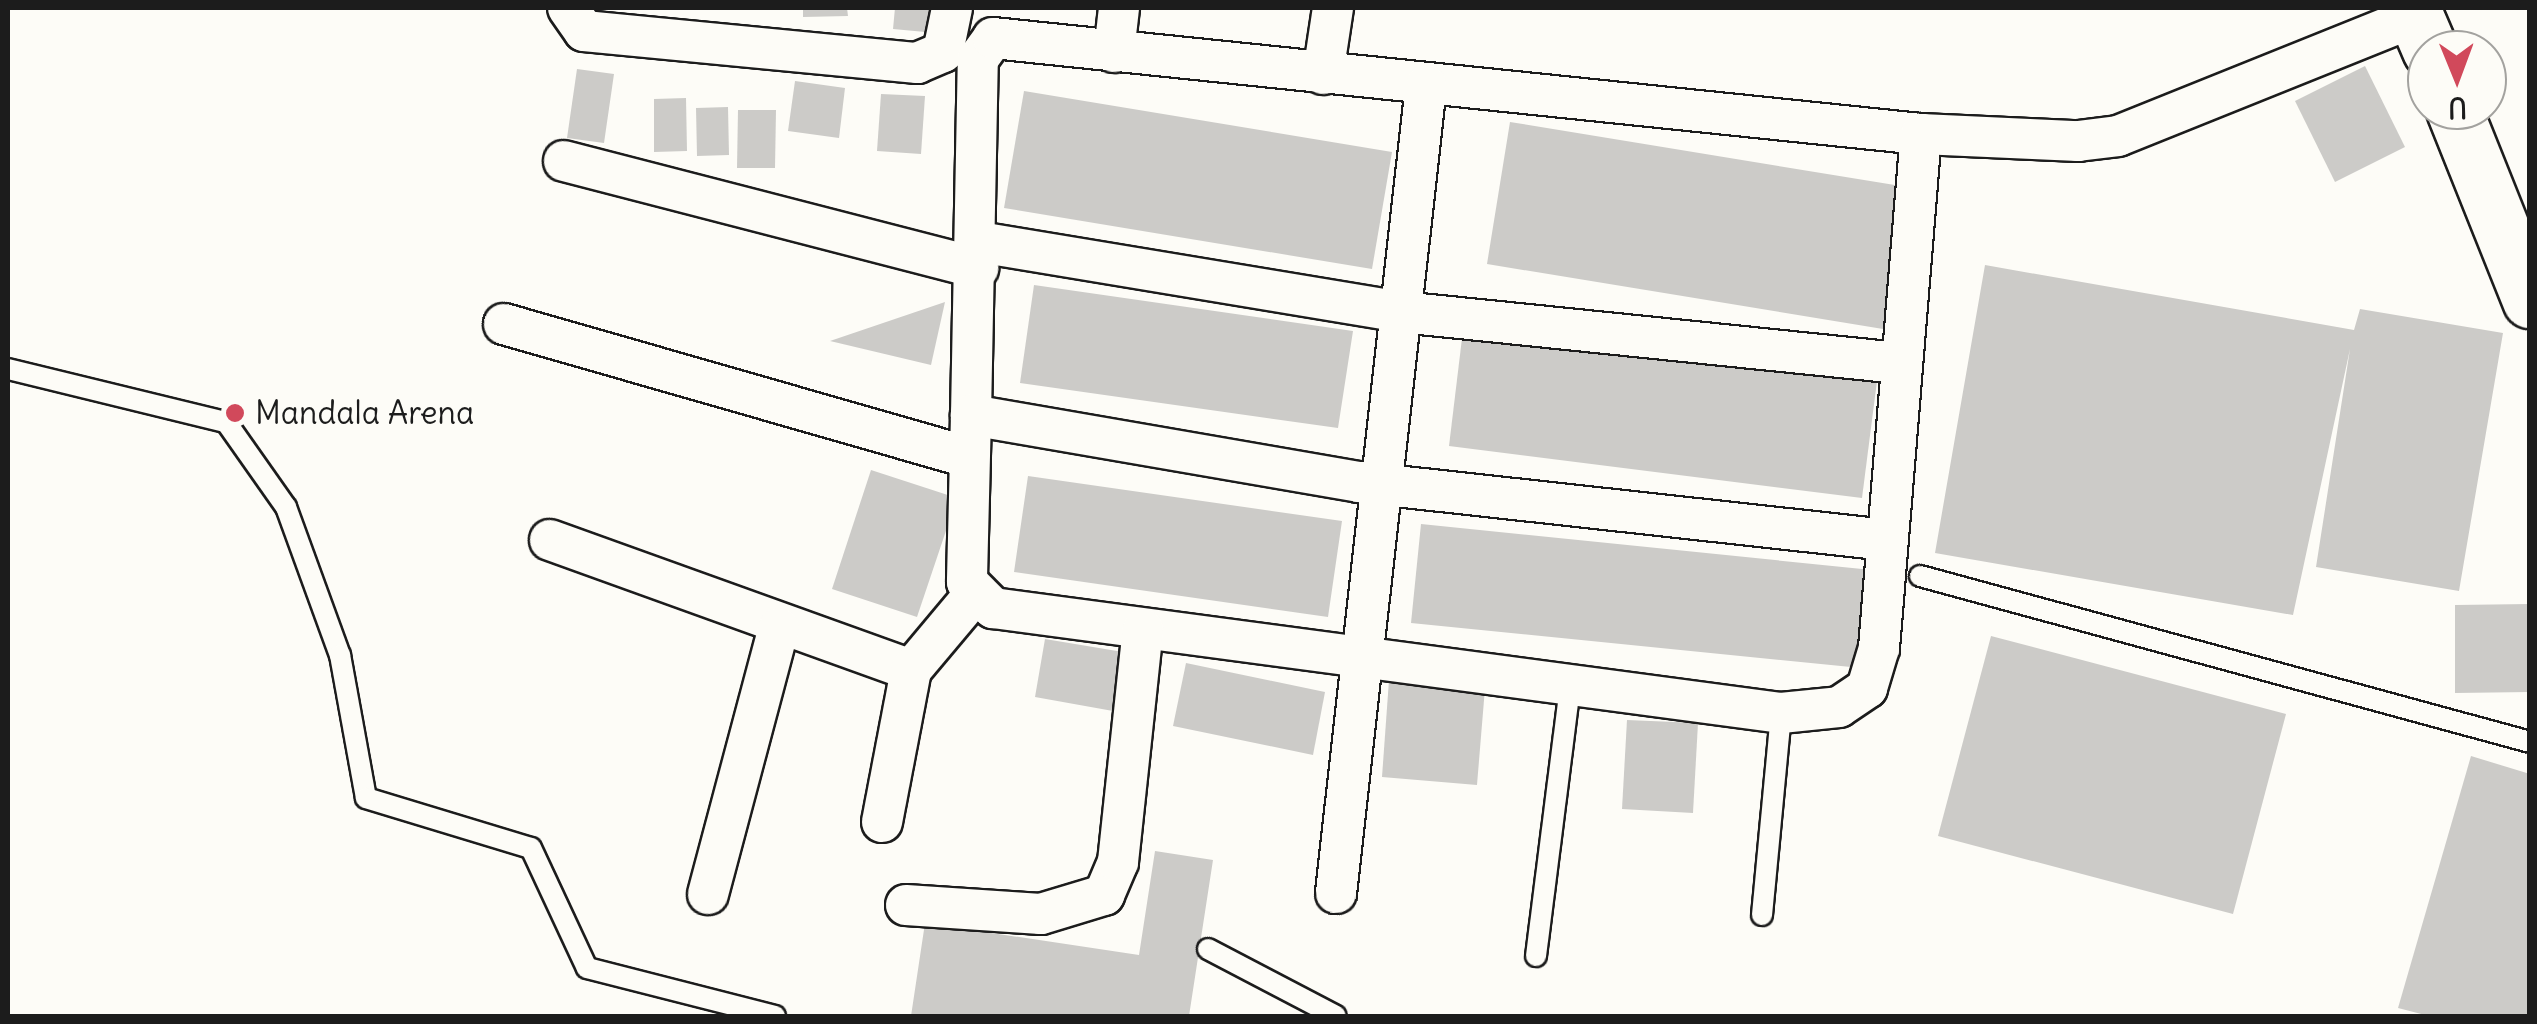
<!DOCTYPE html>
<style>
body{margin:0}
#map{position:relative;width:2537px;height:1024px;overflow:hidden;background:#fdfcf7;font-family:Delius,sans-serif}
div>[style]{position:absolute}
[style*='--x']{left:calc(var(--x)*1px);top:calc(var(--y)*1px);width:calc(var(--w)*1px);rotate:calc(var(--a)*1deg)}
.building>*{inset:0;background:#cccbc8}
.roads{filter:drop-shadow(2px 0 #1c1c1c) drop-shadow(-2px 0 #1c1c1c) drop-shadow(0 2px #1c1c1c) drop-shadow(0 -2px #1c1c1c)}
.lane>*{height:20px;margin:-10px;padding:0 10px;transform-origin:10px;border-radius:10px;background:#fdfcf7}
.street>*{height:40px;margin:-20px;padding:0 20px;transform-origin:20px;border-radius:20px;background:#fdfcf7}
.primary>*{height:55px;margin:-27.5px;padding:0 27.5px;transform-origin:27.5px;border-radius:27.5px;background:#fdfcf7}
.dots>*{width:28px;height:28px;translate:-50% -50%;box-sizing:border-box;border:5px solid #fdfcf7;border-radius:50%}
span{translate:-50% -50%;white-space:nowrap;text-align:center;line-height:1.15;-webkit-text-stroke:9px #fdfcf7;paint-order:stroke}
.poi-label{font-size:32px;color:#1c1c1c}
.left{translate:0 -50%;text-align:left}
.frame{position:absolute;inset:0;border:10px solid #1c1c1c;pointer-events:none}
.north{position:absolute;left:2407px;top:30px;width:100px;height:100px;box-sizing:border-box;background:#fdfcf7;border:2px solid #a3a29f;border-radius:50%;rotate:179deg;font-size:28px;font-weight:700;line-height:40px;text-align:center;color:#1c1c1c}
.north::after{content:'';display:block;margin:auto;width:35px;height:45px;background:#d1495b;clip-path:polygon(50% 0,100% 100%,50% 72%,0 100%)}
</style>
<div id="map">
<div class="building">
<i style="clip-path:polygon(803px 8px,847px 8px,848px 16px,803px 17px)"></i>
<i style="clip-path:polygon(895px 8px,938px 8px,936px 33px,893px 29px)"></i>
<i style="clip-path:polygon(2365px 66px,2405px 147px,2335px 182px,2295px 101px)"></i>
<i style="clip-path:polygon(577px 69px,614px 74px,604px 143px,567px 138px)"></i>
<i style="clip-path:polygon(795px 81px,845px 88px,839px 138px,788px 131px)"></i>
<i style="clip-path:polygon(1024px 91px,1392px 152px,1372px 269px,1004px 208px)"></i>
<i style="clip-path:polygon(881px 94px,925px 96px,921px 154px,877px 151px)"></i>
<i style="clip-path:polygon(686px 98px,687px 151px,654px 152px,654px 99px)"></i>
<i style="clip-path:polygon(728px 107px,729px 155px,697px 156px,696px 108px)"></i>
<i style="clip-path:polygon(738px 110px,776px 110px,775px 168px,737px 168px)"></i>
<i style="clip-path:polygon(1510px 122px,1907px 187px,1883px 329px,1487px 264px)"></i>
<i style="clip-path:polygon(1985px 265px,2354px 330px,2360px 309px,2503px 333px,2459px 591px,2316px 567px,2350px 349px,2293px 615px,1935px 553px)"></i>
<i style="clip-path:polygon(1034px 285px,1353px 331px,1338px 428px,1020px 383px)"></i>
<i style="clip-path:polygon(945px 302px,931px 365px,830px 341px)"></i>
<i style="clip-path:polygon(1463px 330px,1877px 381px,1862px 498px,1449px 446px)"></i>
<i style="clip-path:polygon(871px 470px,957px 498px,917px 617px,832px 589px)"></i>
<i style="clip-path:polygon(1028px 476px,1342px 521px,1328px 617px,1014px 572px)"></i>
<i style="clip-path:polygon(1421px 524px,1872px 570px,1861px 668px,1411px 623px)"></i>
<i style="clip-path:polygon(2530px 604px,2530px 692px,2455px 693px,2455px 605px)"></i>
<i style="clip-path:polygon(1991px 636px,2286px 714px,2233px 914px,1938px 836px)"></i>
<i style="clip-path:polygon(1045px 639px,1123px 652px,1113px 711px,1035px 697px)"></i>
<i style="clip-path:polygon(1186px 663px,1325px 692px,1313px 755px,1173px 726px)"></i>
<i style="clip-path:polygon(1389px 680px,1485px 688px,1477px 785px,1382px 777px)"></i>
<i style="clip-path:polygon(1627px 720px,1698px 723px,1693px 813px,1622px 809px)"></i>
<i style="clip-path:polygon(2471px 756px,2530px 774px,2530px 1016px,2429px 1016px,2398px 1008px)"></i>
<i style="clip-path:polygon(1155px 851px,1213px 860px,1189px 1016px,911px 1016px,925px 923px,1139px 955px)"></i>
</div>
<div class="roads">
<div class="lane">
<i style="--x:8;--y:369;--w:224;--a:13.7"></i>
<i style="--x:226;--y:422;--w:104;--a:54.8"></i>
<i style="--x:286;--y:507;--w:158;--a:70"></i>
<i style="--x:340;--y:655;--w:145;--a:79.7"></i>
<i style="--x:366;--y:798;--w:172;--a:16.9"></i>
<i style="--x:531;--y:848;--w:132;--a:65"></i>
<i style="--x:587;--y:968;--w:194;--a:14.3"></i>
<i style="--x:1920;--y:576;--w:632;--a:15.22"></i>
<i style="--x:1762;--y:915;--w:203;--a:-84.6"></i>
<i style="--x:1208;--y:949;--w:144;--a:27.6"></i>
<i style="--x:1536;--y:956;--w:272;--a:-82.8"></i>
</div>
<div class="street">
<i style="--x:568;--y:8;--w:28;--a:55"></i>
<i style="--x:584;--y:31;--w:335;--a:5.5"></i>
<i style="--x:917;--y:63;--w:28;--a:-23"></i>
<i style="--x:943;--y:52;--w:45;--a:-78.4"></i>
<i style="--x:1114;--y:52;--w:44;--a:-83.5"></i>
<i style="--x:1323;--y:74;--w:67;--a:-81.4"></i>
<i style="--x:564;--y:161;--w:428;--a:14.5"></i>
<i style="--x:979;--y:242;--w:428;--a:9.4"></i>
<i style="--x:1401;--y:312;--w:501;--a:5.85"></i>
<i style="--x:504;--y:324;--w:483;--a:16"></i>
<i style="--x:971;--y:415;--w:356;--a:-88.9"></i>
<i style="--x:978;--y:59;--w:26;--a:-54"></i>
<i style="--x:993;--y:38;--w:933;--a:5.91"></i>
<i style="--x:1921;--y:134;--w:157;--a:2.6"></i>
<i style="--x:2078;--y:141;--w:40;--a:-7.1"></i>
<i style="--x:2118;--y:136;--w:321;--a:-21.9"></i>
<i style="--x:550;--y:540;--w:384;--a:19.8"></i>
<i style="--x:1887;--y:540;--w:531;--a:-173.73"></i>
<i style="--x:1359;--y:482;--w:394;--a:-170.2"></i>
<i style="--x:971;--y:415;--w:167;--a:91.4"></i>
<i style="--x:967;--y:582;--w:37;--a:45"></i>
<i style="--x:993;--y:608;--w:795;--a:7.59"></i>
<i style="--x:1781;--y:713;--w:58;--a:-5.9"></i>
<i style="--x:1839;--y:707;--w:34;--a:-34"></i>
<i style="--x:1867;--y:688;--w:42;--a:-73.3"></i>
<i style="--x:1879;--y:648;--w:516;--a:-85.33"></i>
<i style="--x:882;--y:822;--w:155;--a:-79.2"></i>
<i style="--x:911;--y:670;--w:98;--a:-50"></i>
<i style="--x:1336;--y:893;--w:813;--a:-83.64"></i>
<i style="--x:708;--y:894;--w:275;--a:-75.1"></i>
<i style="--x:906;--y:905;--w:135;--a:3.8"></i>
<i style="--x:1041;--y:914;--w:66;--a:-16.8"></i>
<i style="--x:1104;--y:895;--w:36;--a:-67"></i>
<i style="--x:1118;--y:862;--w:234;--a:-83.9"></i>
</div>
<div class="primary">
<i style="--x:2412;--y:8;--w:46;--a:66.8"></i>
<i style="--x:2454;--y:110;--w:205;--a:68.2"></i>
</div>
</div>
<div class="dots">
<i style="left:235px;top:413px;background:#d1495b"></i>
</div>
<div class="poi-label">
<span class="left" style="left:255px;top:413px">Mandala Arena</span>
</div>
<div class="frame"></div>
<div class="north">U</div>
</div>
